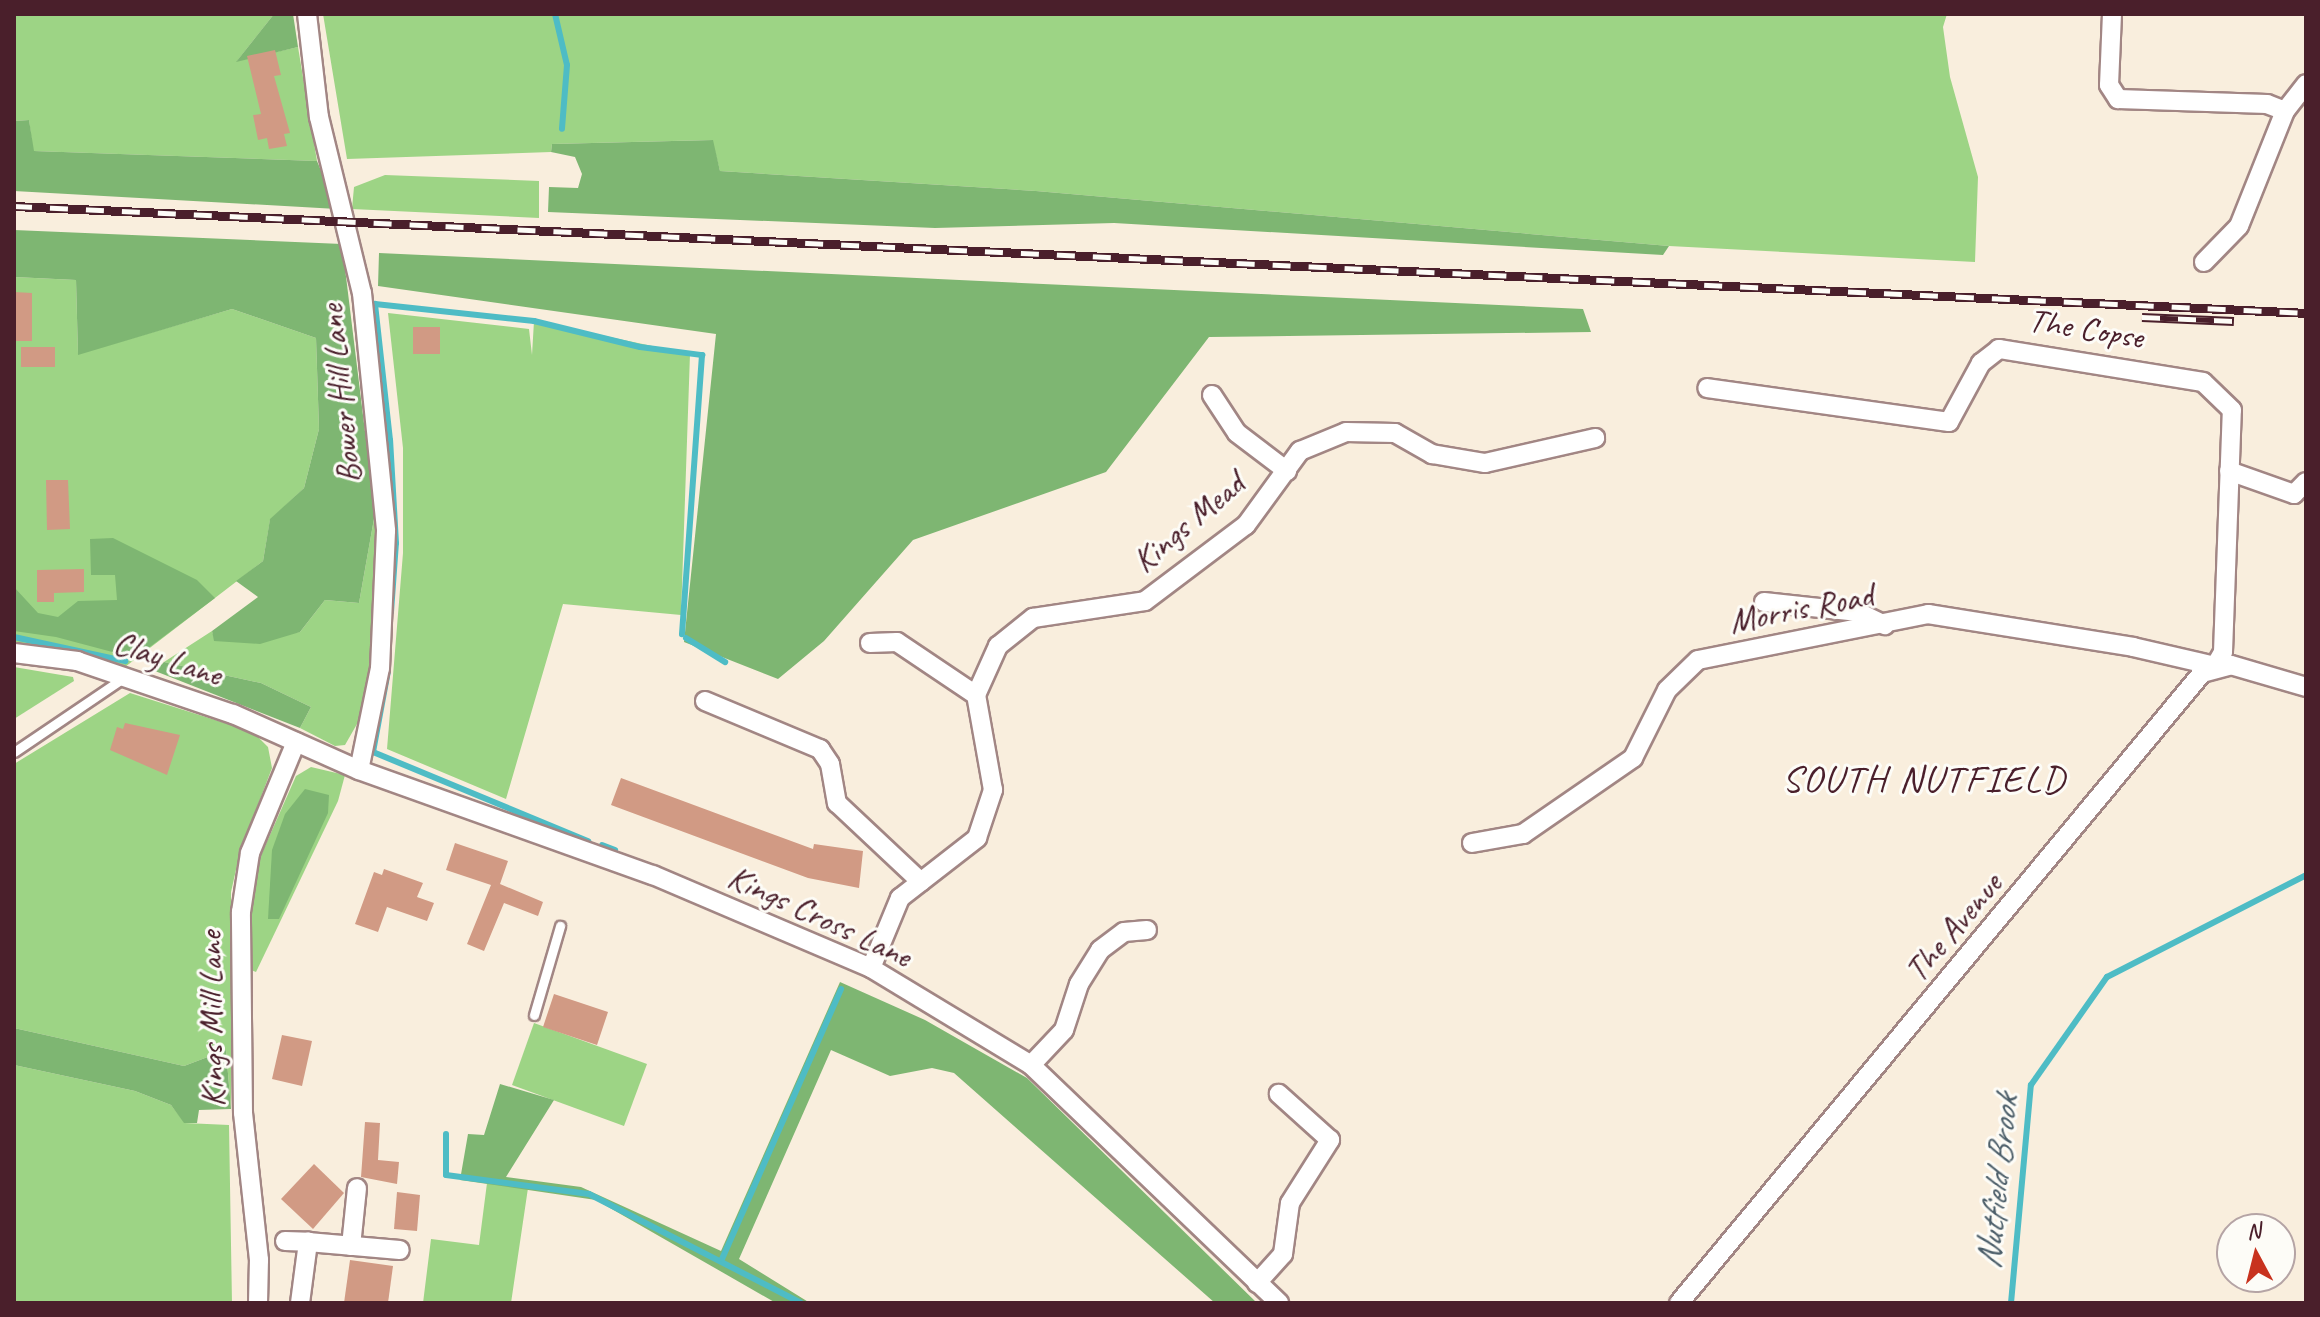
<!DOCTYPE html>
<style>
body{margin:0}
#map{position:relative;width:2320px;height:1317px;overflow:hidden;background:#f9eedd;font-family:Caveat,sans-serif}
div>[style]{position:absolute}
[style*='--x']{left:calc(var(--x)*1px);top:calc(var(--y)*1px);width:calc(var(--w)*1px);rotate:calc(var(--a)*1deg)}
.green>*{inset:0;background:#9dd485}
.forest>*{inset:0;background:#7eb672}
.stream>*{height:6px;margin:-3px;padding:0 3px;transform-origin:3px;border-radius:3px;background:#4ebcc5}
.building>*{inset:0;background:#d19a84}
.roads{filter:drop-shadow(2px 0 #a28684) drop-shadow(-2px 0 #a28684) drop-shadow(0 2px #a28684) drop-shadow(0 -2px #a28684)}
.lane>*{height:9px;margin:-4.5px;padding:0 4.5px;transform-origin:4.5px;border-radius:4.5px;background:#fff}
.street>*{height:18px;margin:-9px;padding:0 9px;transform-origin:9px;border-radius:9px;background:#fff}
.rail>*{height:9px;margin-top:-4.5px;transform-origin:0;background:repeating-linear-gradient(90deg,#fdfcf7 0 18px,#4a1f2b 0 36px);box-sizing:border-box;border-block:2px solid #4a1f2b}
span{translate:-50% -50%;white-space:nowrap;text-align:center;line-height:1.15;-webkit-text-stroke:6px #fdfcf7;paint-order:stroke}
.street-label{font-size:34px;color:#4a1f2b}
.water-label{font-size:36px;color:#4c5e69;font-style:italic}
.quarter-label{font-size:38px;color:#4a1f2b;letter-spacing:2px}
.frame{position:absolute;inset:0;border:16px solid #4a1f2b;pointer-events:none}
.north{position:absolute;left:2216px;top:1213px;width:80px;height:80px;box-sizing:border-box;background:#fdfcf7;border:2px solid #b5a4a5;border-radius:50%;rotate:353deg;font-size:22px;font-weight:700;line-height:32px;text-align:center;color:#4a1f2b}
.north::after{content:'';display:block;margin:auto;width:28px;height:36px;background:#c8321e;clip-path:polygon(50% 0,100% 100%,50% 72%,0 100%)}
</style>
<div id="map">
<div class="green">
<i style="clip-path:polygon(14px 14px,274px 14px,237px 61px,298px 47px,317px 161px,33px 151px,29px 120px,14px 121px)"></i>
<i style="clip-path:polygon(323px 14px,1947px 14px,1943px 27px,1950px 77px,1978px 177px,1975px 262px,1669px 246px,1036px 191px,720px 171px,712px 140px,552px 144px,551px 152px,347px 159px)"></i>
<i style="clip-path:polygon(385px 175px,539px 181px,539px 218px,352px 209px,354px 187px)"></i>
<i style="clip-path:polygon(14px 277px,76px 280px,78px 354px,232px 309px,316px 338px,319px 429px,304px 488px,270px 520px,263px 561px,125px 667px,14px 642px)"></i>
<i style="clip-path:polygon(evenodd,388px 313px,529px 329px,532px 355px,534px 321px,690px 354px,681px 615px,563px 604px,506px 799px,387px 749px,403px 553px,403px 448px,388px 313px,413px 327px,440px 327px,439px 354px,413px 354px,413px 327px)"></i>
<i style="clip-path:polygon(375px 513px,380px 530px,371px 668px,361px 717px,345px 745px,335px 746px,300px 728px,311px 707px,261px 683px,164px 662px,212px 631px,215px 641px,300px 632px,325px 600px,359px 603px)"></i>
<i style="clip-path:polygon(14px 667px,73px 677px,74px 681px,14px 719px)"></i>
<i style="clip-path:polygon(130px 693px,253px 732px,268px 747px,272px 768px,240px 852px,231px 892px,231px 1109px,226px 1050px,184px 1066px,14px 1028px,14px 764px)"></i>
<i style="clip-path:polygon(311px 767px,345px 775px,338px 801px,256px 972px,251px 970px,249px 915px,258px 862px,296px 776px)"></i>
<i style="clip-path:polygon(534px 1023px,647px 1064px,624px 1126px,512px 1085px)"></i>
<i style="clip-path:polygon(14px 1065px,135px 1091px,171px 1105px,185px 1123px,229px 1125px,232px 1303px,14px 1303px)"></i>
<i style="clip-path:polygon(487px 1183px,528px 1188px,511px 1303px,423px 1303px,431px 1239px,479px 1245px)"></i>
</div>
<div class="forest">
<i style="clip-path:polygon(274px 14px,293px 14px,298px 47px,236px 62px)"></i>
<i style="clip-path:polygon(29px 120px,34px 151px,317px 161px,337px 209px,14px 191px,14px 121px)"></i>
<i style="clip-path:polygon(713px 140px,720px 171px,1036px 191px,1669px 246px,1663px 255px,1114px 223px,935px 228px,548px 212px,549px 187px,578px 188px,582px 174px,575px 157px,551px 152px,552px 144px)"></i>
<i style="clip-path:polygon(14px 230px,342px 244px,375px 513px,359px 603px,325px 600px,300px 632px,260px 644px,214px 641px,212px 631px,258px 597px,236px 581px,263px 561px,270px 519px,304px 488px,319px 429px,316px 338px,232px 309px,78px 355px,76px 280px,14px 277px)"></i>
<i style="clip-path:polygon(379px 253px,1583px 309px,1591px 332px,1209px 337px,1106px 472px,913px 540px,824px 641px,778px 679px,684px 642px,716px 334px,378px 286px)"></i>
<i style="clip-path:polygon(113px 538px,197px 580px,215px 598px,135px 658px,56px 637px,14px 631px,14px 587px,38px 613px,58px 617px,78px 601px,117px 600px,115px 575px,91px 575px,90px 539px)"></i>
<i style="clip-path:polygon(164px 662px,261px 683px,311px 707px,300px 728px,155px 671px)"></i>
<i style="clip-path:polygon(305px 789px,329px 795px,328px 813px,279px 919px,268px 919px,272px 850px,285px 814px)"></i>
<i style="clip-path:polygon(840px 982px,925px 1020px,1027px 1078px,1257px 1303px,1215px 1303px,954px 1073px,932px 1068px,890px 1076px,831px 1050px,739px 1259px,810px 1303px,776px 1303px,596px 1200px,460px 1180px,468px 1134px,484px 1135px,500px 1084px,554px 1100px,506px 1177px,581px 1187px,721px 1251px)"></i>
<i style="clip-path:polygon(14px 1028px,184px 1066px,226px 1050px,231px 1109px,199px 1110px,197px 1123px,184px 1123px,171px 1105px,135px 1091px,14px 1065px)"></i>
</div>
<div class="stream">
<i style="--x:555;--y:14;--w:52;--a:76.8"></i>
<i style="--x:567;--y:65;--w:64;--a:94.5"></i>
<i style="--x:391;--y:612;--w:69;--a:-85.9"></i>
<i style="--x:396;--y:543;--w:103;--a:-93.3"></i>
<i style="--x:390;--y:440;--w:137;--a:-96.3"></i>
<i style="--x:375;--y:304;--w:160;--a:6.1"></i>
<i style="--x:534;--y:321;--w:109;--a:13.8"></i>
<i style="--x:640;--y:347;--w:63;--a:7.4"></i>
<i style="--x:702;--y:355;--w:280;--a:94.1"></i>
<i style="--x:14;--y:637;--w:114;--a:12.2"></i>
<i style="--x:686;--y:638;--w:46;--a:31.6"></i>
<i style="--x:388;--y:671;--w:82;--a:100.5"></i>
<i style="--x:373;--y:752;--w:233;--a:22.5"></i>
<i style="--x:602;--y:845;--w:14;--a:21"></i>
<i style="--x:446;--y:1134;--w:41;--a:90"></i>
<i style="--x:446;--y:1175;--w:144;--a:7.6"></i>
<i style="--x:589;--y:1194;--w:238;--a:27.2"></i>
<i style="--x:722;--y:1259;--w:295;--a:-66.2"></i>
<i style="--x:2011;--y:1303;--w:219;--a:-84.8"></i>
<i style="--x:2031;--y:1085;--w:132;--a:-54.9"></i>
<i style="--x:2107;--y:977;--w:224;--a:-27.1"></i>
</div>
<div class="building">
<i style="clip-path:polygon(275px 50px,281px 75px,274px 76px,290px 133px,284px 134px,287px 146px,269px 149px,267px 138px,258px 140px,253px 115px,261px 114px,247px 56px)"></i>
<i style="clip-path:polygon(14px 292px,32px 293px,32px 341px,14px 341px)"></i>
<i style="clip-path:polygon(413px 327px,440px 327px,440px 354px,413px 354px)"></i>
<i style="clip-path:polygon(21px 347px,55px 347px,55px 367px,21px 367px)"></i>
<i style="clip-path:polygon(46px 480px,68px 480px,70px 529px,47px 530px)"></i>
<i style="clip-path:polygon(84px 569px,84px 592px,54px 593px,54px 602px,37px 602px,37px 570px)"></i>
<i style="clip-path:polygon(125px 723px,180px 735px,167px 775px,110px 750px,117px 727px,123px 729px)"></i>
<i style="clip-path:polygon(621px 778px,813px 849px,814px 844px,863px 851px,859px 888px,808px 878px,611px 805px)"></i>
<i style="clip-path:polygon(455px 843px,508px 861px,500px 884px,543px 902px,538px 916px,504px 903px,484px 951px,467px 944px,491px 885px,446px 870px)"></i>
<i style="clip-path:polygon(384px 869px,423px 883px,417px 897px,434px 903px,427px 921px,387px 907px,378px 932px,355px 924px,374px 872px,382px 875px)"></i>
<i style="clip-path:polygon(554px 994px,608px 1012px,597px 1045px,543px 1027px)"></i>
<i style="clip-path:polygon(282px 1035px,312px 1041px,302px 1086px,272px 1079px)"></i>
<i style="clip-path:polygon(365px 1122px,380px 1123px,378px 1160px,399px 1162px,397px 1184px,361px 1177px)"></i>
<i style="clip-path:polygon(314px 1164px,344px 1193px,313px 1229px,281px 1199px)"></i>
<i style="clip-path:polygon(397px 1192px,420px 1195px,417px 1231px,394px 1229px)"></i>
<i style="clip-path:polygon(350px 1260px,393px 1266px,388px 1303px,344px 1303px)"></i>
</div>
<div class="roads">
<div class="lane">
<i style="--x:14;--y:752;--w:130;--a:-34.1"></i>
<i style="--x:534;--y:1015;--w:93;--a:-73.7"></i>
</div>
<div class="street">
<i style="--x:307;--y:14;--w:104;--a:83.4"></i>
<i style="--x:319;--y:117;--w:181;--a:76.3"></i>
<i style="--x:362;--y:293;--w:239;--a:84.2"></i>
<i style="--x:386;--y:531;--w:137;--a:92.5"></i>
<i style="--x:380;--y:668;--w:104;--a:101.6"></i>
<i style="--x:2112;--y:14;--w:71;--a:92.4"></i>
<i style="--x:2109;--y:85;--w:17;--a:57"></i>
<i style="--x:2118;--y:99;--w:149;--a:1.9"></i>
<i style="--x:2267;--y:104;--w:19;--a:21"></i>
<i style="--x:2204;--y:262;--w:50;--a:-45.8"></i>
<i style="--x:2239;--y:226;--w:124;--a:-68.2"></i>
<i style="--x:2285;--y:111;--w:34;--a:-52"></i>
<i style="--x:1212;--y:395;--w:45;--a:56.7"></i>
<i style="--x:1237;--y:433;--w:63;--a:37.2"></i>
<i style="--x:2229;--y:471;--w:69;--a:19.5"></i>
<i style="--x:2294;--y:494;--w:17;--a:-45"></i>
<i style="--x:1764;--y:602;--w:95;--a:6.1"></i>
<i style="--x:1858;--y:612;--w:30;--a:26"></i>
<i style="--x:870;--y:643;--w:27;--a:-2"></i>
<i style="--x:897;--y:642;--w:95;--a:33.9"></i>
<i style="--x:14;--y:653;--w:64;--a:7.2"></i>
<i style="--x:77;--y:661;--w:165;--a:18.8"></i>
<i style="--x:233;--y:714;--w:138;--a:24"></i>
<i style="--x:359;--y:770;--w:312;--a:19.7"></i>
<i style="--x:653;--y:875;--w:237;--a:23.1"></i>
<i style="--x:871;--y:968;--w:187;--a:31.2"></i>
<i style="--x:1031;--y:1065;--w:344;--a:43.8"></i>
<i style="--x:705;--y:701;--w:125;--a:22.7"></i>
<i style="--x:820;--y:749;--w:18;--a:56"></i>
<i style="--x:830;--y:764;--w:40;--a:80"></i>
<i style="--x:837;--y:803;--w:115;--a:43.2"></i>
<i style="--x:1472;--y:843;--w:52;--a:-10"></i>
<i style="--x:1523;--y:834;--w:134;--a:-34.6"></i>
<i style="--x:1633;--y:758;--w:76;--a:-63.4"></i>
<i style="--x:1667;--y:690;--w:43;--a:-44.1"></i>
<i style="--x:1698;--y:660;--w:235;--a:-11.3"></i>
<i style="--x:1928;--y:614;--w:208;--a:9.1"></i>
<i style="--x:2133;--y:647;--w:84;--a:13"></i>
<i style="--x:2215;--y:666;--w:16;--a:-60"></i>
<i style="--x:2223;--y:652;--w:242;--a:-87.9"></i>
<i style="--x:2232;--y:410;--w:40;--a:-136"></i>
<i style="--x:2203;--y:382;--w:207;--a:-170.8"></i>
<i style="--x:1999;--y:349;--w:23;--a:142"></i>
<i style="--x:1981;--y:363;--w:67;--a:118.5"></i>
<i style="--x:1949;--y:422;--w:244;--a:-172"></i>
<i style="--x:871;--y:968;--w:76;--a:-67.5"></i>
<i style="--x:900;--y:898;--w:98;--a:-37.9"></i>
<i style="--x:977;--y:838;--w:51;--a:-71.6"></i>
<i style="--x:993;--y:790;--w:97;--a:-100.1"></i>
<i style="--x:976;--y:695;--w:54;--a:-65.8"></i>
<i style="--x:998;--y:646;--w:45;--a:-38.7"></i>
<i style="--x:1033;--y:618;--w:113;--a:-8.6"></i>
<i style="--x:1145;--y:601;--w:126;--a:-37"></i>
<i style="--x:1246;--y:525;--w:92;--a:-53.9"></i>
<i style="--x:1300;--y:451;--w:50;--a:-22.4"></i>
<i style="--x:1346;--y:432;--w:49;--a:1.2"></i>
<i style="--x:1395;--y:433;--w:43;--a:29.6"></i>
<i style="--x:1432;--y:454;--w:54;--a:9.6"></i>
<i style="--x:1485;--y:463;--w:113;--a:-12.8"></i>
<i style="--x:1031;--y:1065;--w:48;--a:-46.7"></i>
<i style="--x:1064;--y:1030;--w:48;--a:-71.9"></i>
<i style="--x:1079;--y:984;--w:40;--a:-58"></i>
<i style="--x:1100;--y:950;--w:30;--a:-37"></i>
<i style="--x:1124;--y:932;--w:23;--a:-5"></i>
<i style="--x:285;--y:1241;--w:23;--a:2"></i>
<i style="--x:351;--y:1246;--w:58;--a:-84.1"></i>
<i style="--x:1257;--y:1283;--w:39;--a:-48"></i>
<i style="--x:1283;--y:1254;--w:51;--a:-82.2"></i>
<i style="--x:1290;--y:1203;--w:75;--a:-57.6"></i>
<i style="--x:1330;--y:1140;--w:69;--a:-138"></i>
<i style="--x:258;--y:1303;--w:43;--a:-88.7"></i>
<i style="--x:259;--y:1260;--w:148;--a:-96.2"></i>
<i style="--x:243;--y:1113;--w:201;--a:-90.6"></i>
<i style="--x:241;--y:912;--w:60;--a:-81.3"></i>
<i style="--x:250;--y:853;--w:120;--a:-67.5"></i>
<i style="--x:300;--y:1303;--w:62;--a:-82.5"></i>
<i style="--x:308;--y:1242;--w:92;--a:5"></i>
<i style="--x:1679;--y:1303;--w:819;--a:-50.3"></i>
<i style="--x:2202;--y:673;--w:30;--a:-15"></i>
<i style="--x:2231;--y:665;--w:78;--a:16.3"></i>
</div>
</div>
<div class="rail">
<i style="--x:14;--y:206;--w:2294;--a:2.67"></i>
<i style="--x:2142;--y:317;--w:92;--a:2.5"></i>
</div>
<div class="street-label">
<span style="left:2086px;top:328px;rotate:9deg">The Copse</span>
<span style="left:340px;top:394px;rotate:-96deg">Bower Hill Lane</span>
<span style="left:1188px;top:522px;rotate:-40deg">Kings Mead</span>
<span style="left:1801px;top:608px;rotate:-11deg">Morris Road</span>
<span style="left:168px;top:658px;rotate:18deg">Clay Lane</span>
<span style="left:820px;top:916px;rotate:25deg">Kings Cross Lane</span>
<span style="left:1953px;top:927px;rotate:-50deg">The Avenue</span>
<span style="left:211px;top:1019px;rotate:-91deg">Kings Mill Lane</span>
</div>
<div class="water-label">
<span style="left:1997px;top:1182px;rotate:-84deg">Nutfield Brook</span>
</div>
<div class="quarter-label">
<span style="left:1924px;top:779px">SOUTH NUTFIELD</span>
</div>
<div class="frame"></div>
<div class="north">N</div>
</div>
